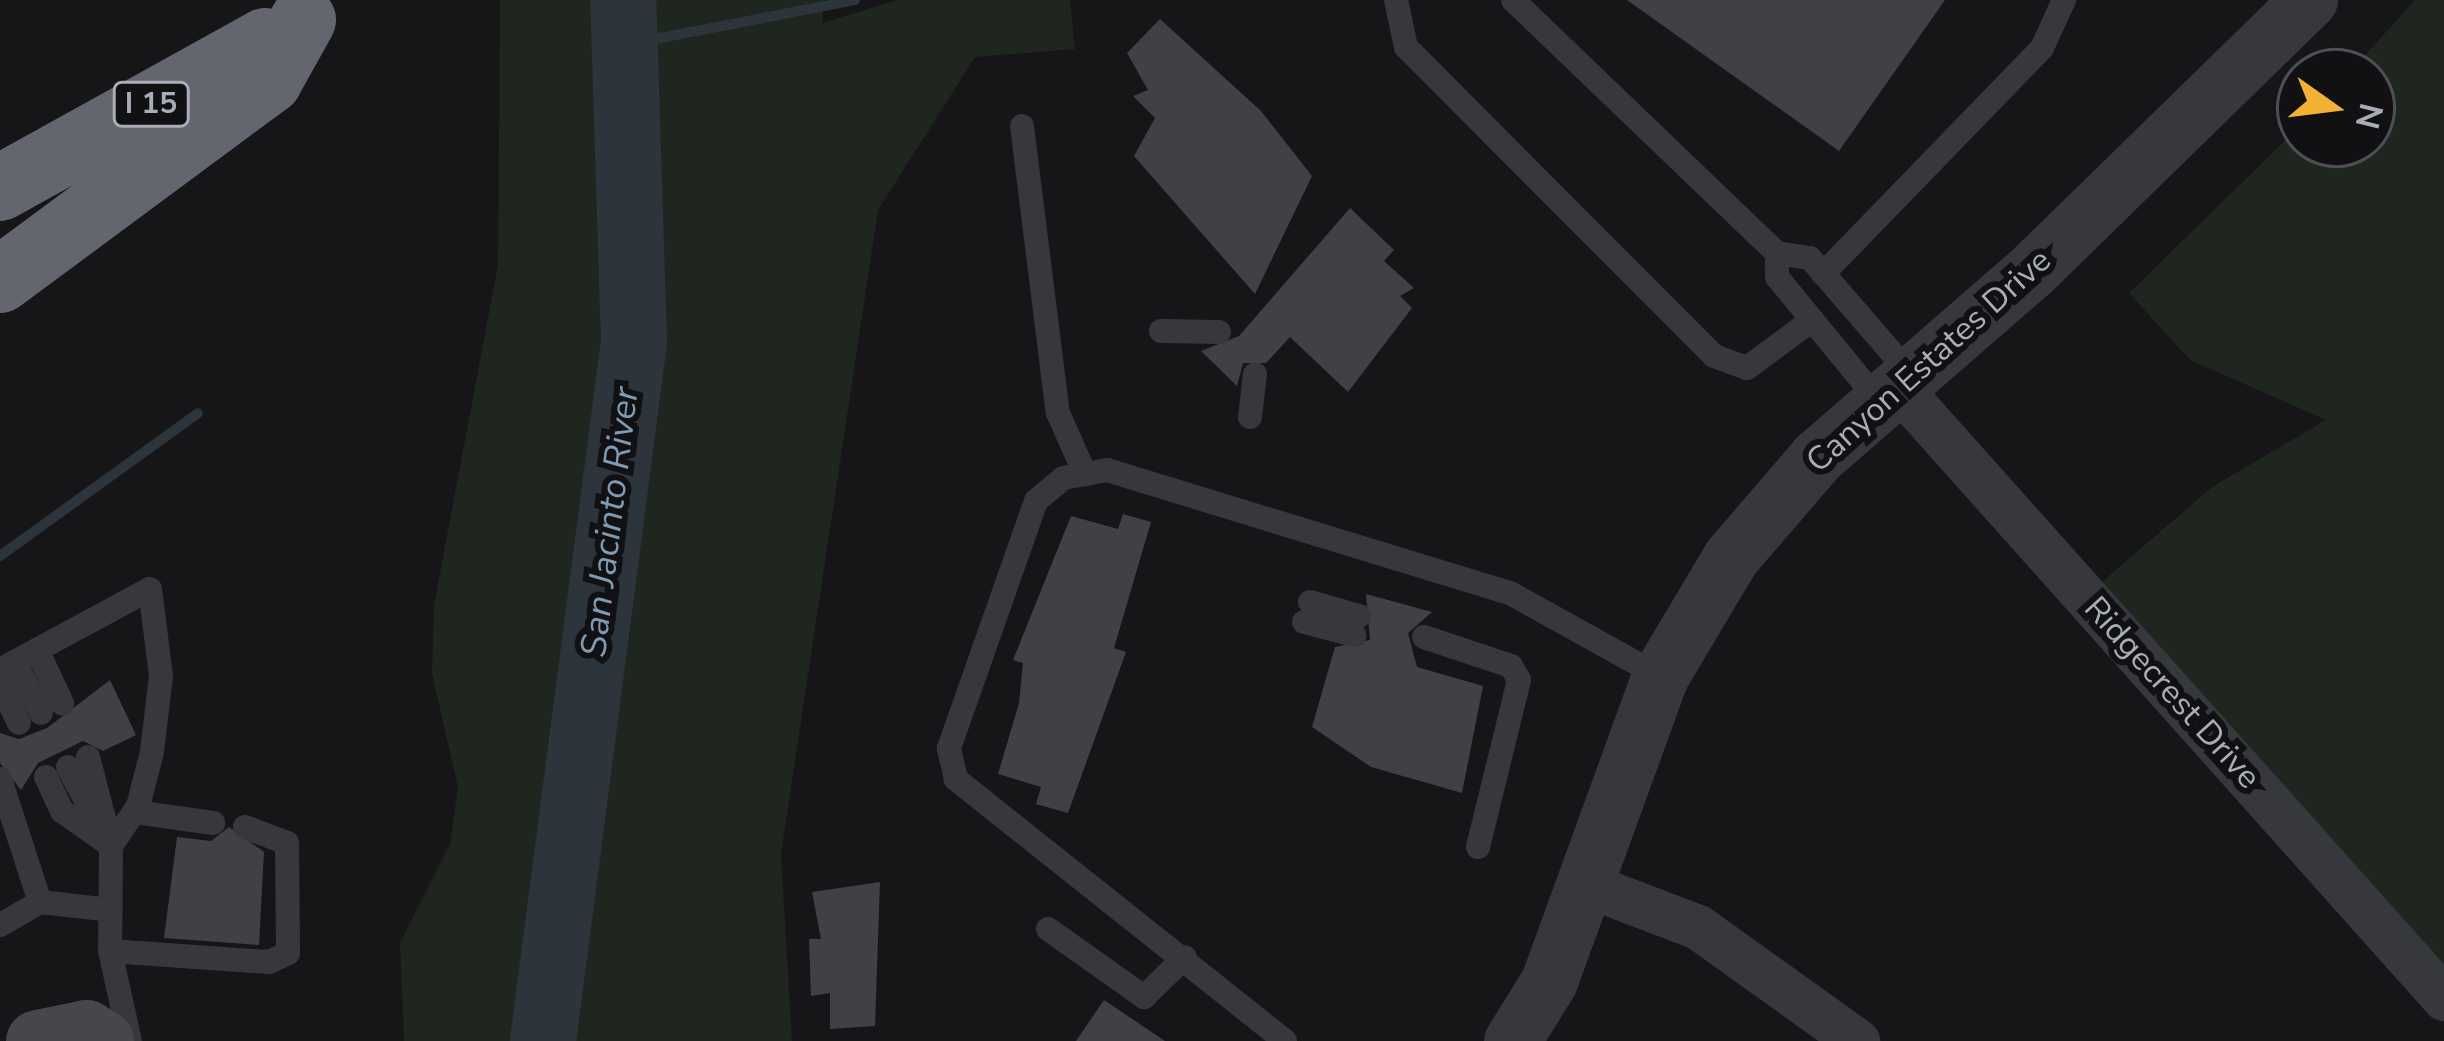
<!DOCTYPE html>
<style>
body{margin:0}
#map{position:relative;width:2444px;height:1041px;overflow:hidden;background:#161618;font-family:"Nunito Sans",sans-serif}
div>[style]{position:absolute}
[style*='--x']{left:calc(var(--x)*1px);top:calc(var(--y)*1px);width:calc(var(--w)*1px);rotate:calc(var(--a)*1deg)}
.green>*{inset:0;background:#1e261f}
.stream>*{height:10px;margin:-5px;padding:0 5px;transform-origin:5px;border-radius:5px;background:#2c353c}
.river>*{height:66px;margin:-33px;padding:0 33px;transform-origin:33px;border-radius:33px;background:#2c353c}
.building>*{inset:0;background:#404145}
.service>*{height:24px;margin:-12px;padding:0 12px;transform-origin:12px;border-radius:12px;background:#37383d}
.minor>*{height:45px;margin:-22.5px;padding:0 22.5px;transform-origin:22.5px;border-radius:22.5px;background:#37383d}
.tertiary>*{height:57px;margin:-28.5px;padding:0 28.5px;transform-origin:28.5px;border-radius:28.5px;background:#37383d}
.secondary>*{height:63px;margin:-31.5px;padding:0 31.5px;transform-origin:31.5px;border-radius:31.5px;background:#45474d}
.motorway>*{height:66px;margin:-33px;padding:0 33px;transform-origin:33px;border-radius:33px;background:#63666e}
span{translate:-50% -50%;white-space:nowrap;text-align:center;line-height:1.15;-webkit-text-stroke:12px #111113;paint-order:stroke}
.shield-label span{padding:3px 9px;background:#111113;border:3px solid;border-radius:9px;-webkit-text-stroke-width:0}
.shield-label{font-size:30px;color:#a8adb8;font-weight:700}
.street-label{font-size:33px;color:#a8adb8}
.water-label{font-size:36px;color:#7f9bb3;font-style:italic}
.north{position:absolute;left:2276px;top:48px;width:120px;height:120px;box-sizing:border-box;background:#111113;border:3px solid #4d4f55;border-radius:50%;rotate:104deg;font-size:33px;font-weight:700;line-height:48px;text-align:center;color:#a8adb8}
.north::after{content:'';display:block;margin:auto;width:42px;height:54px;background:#f2b134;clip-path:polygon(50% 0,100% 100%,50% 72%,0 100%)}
</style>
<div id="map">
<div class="green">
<i style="clip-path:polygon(500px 0,824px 0,822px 23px,898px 0,1070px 0,1075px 49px,975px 57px,878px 210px,781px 854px,792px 1041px,404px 1041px,400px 943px,450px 844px,458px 787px,432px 674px,434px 605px,498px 265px)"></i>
<i style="clip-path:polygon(2415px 0,2444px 0,2444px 1005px,2088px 594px,2212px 487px,2326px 420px,2190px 360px,2129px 293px,2300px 126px,2300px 144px,2372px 144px,2372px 72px,2350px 72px)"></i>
</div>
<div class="stream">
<i style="--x:624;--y:45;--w:235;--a:-11"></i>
<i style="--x:0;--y:556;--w:244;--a:-35.8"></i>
</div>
<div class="river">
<i style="--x:543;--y:1041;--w:706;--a:-82.59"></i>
<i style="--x:634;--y:341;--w:341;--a:-91.8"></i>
</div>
<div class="building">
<i style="clip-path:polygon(1627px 0,1945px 0,1839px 151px)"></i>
<i style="clip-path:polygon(1160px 19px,1261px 111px,1312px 176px,1255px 294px,1134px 156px,1155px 118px,1133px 96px,1148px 90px,1127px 53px)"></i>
<i style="clip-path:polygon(1350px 208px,1394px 250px,1384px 261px,1414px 288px,1400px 296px,1412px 308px,1348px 392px,1290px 337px,1266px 363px,1243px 363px,1237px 386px,1201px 351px,1239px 336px)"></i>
<i style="clip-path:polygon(1123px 514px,1151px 522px,1114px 648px,1126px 652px,1068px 813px,1036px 804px,1041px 787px,998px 774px,1019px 703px,1023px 663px,1013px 660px,1071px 516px,1118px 529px)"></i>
<i style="clip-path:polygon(1366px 594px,1432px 612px,1408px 633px,1417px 667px,1483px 686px,1462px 793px,1371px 767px,1312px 727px,1335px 647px,1370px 640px)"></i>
<i style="clip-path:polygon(110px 680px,136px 735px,103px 751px,83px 741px,38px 763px,21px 790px,0 763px,0 733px,19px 739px,47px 728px)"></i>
<i style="clip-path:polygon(229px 827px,264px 852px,259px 945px,164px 938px,177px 837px,211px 841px)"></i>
<i style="clip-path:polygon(880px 882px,875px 1026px,830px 1029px,830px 993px,811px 996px,809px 939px,821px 939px,812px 892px)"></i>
<i style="clip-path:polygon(1104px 1000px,1165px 1041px,1076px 1041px)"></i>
</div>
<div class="service">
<i style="--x:1396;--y:0;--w:48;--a:78"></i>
<i style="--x:1406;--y:47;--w:436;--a:45.1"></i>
<i style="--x:1714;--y:356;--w:35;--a:20"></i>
<i style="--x:1747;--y:368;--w:81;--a:-36.4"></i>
<i style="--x:1513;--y:0;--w:366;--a:43.8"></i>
<i style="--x:1022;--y:126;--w:289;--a:82.9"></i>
<i style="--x:1058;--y:413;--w:67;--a:66.1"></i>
<i style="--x:1823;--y:274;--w:315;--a:-45.9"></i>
<i style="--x:2042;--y:48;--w:53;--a:-65.4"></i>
<i style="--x:1161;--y:331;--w:58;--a:1"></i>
<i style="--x:1881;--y:404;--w:164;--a:-129.3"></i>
<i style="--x:1777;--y:277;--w:24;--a:-90"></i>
<i style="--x:1777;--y:253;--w:33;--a:9"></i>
<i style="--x:1810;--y:258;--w:155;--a:49.2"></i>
<i style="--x:1250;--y:417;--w:43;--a:-83.4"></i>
<i style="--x:1310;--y:602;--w:51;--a:15.9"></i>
<i style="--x:1304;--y:622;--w:52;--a:14.6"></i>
<i style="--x:1424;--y:637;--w:92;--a:18.4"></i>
<i style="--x:1511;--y:666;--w:16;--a:60"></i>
<i style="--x:1519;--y:680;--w:172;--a:103.8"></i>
<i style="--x:37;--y:650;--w:59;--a:64.7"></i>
<i style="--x:15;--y:662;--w:57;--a:63"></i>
<i style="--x:0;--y:670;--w:170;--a:-28.4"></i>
<i style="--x:150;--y:589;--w:88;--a:82.8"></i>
<i style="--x:161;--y:676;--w:77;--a:96.8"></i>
<i style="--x:152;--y:752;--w:56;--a:104.5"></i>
<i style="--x:138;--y:806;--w:48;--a:124"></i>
<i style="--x:0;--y:684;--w:43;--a:64"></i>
<i style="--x:88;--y:757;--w:92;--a:75.5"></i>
<i style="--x:111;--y:846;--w:105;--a:90.5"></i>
<i style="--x:110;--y:951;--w:92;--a:77.5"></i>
<i style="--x:68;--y:767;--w:76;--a:61.8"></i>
<i style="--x:46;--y:777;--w:38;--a:65"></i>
<i style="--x:62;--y:811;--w:60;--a:35.5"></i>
<i style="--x:0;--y:779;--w:129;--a:72"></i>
<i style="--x:135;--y:812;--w:79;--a:8"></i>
<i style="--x:0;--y:925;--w:46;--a:-29.9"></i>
<i style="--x:40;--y:902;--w:71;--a:6.4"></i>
<i style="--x:1048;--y:929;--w:118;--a:35.3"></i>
<i style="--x:1144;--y:997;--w:57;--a:-44.3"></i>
<i style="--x:110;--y:951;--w:159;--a:4"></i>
<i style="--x:269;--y:962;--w:21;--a:-25"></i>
<i style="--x:288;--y:953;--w:110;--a:-90.5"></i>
<i style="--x:287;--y:843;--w:45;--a:-159.1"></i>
<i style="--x:1285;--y:1041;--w:421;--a:-141.5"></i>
<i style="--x:956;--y:779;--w:32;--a:-103"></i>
<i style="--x:949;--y:748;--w:262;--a:-70.6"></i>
<i style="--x:1036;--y:501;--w:35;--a:-40"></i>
<i style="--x:1063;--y:478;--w:45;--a:-10.3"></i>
<i style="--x:1107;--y:470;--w:421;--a:17"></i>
<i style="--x:1510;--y:593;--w:171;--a:29"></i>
</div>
<div class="minor">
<i style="--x:1900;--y:389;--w:817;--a:48.23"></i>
<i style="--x:1585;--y:884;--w:121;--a:20.8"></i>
<i style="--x:1698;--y:927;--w:196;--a:35.6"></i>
</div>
<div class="tertiary">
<i style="--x:1512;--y:1041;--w:70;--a:-58.3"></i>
<i style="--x:1549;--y:981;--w:325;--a:-70"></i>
<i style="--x:1660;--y:676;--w:139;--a:-59.2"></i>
<i style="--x:1731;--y:557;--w:132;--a:-49.3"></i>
<i style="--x:1817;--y:457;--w:282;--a:-41"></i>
<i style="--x:2030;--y:272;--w:390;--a:-44.3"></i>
</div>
<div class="secondary">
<i style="--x:37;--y:1041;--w:50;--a:-11.5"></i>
<i style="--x:86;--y:1031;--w:19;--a:32"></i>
</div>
<div class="motorway">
<i style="--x:0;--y:188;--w:303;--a:-29"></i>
<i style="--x:0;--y:280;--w:335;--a:-36.5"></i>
<i style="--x:269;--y:81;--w:70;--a:-60.9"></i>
</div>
<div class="shield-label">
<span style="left:151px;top:104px">I 15</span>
</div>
<div class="street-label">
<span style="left:1929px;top:361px;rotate:-42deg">Canyon Estates Drive</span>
<span style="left:2172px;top:693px;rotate:48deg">Ridgecrest Drive</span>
</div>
<div class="water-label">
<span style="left:610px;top:522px;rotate:-83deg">San Jacinto River</span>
</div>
<div class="north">N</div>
</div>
